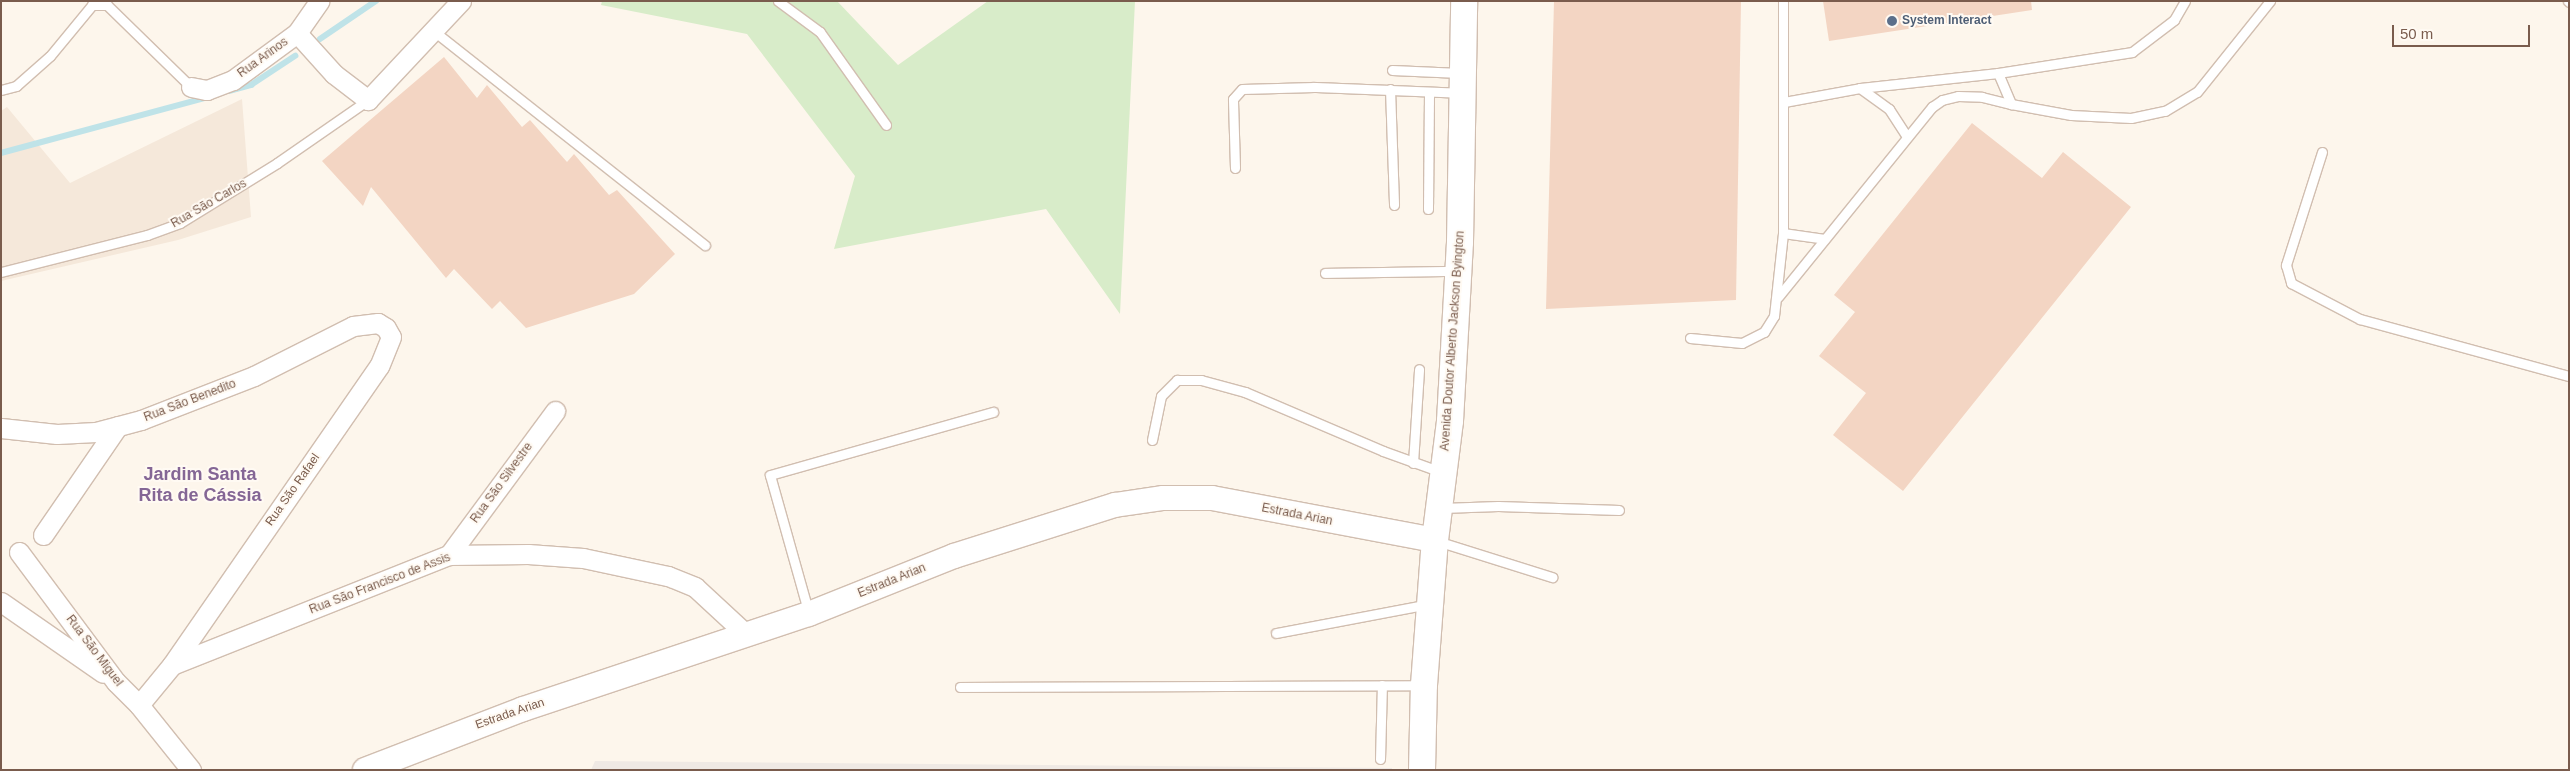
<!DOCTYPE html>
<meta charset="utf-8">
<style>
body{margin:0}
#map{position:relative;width:2570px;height:771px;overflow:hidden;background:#fdf6ec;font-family:Arial,sans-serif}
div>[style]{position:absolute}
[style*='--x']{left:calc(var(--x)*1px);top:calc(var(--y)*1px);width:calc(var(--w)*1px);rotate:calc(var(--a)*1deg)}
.residential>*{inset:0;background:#f5e8da}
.industrial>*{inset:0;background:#efe9e4}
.green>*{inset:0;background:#d8ecc9}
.stream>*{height:5.5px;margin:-2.75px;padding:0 2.75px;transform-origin:2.75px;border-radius:2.75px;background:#bfe3e8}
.building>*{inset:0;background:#f3d5c3}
.roads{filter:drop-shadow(1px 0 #d1beb0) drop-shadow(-1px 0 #d1beb0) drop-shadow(0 1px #d1beb0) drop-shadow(0 -1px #d1beb0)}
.service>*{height:9px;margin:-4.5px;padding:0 4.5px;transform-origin:4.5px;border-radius:4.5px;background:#fff}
.minor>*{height:19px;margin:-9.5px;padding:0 9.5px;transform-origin:9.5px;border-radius:9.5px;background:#fff}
.tertiary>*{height:24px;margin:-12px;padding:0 12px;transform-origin:12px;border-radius:12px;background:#fff}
.secondary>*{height:26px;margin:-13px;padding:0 13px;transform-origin:13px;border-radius:13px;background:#fff}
.dots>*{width:14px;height:14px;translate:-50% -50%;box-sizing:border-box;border:2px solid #fffaf3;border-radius:50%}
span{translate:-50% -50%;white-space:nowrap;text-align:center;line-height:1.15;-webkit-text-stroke:4px #fffaf3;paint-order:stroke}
.service-label{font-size:12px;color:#4e5e75;font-weight:700}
.left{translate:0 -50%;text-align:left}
.street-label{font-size:12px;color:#7a5c4d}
.district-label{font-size:18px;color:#846695;font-weight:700}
.frame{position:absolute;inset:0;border:2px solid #7a5c4d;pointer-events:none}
.scale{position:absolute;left:2392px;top:25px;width:138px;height:22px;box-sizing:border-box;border:2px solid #7a5c4d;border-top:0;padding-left:6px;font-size:15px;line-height:18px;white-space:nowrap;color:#7a5c4d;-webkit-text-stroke:4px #fffaf3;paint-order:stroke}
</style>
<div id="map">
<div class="residential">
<i style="clip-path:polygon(242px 99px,251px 217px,178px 240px,1px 281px,1px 111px,7px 107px,70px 183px)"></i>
</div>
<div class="industrial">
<i style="clip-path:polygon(595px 761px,1392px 768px,1392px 770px,591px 770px)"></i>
</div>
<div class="green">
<i style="clip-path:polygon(602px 1px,837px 1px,898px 65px,988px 1px,1135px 1px,1120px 314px,1046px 209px,834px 249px,855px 176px,747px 34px,601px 5px)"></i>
</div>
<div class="stream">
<i style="--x:320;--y:39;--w:68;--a:-34.2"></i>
<i style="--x:229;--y:91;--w:23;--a:-15"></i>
<i style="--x:251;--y:85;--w:53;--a:-33.4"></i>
<i style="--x:1;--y:153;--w:214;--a:-15.1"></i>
</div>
<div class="building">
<i style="clip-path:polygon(1554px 1px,1741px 1px,1736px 300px,1546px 309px)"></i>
<i style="clip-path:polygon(1823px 1px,2031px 1px,2032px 10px,1829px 41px)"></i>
<i style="clip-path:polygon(444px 57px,477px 98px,487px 85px,522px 127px,530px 120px,567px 162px,574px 154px,609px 195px,617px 190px,675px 254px,634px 294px,526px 328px,500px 301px,492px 309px,454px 269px,446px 278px,371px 187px,363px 206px,322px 161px)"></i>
<i style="clip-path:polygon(1972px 123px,2042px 178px,2063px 152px,2131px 207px,1903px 491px,1833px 435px,1866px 393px,1819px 356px,1855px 312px,1834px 295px)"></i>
</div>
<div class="roads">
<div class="service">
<i style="--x:778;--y:1;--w:52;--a:36.4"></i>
<i style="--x:820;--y:32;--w:114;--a:54.6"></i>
<i style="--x:2568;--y:1;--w:1;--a:45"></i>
<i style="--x:435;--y:32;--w:344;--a:38.3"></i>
<i style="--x:1392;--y:70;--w:68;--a:2.5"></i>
<i style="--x:1998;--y:73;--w:34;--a:67"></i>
<i style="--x:2011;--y:104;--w:61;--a:10.4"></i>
<i style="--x:2071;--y:115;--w:60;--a:2.9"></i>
<i style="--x:2131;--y:118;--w:35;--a:-12"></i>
<i style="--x:2165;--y:111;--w:37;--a:-31"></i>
<i style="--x:2197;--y:92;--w:117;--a:-51.3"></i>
<i style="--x:1860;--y:88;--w:36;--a:36"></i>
<i style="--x:1889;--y:109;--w:31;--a:57"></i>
<i style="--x:1390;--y:89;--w:116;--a:88"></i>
<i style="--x:1;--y:90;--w:16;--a:-15"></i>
<i style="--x:16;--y:86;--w:45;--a:-41.4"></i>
<i style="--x:50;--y:56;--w:66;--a:-50.5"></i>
<i style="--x:92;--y:5;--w:15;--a:0"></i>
<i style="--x:107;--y:5;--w:117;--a:44.3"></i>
<i style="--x:1784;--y:102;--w:77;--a:-10.4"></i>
<i style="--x:1860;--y:88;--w:139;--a:-6.2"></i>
<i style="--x:1998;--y:73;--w:136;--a:-8.9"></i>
<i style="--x:2132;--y:52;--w:53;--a:-37.3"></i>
<i style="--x:2174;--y:20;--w:22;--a:-60"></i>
<i style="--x:2322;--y:152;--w:119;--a:107.7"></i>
<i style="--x:2286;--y:265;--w:19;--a:74"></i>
<i style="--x:2291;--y:283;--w:78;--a:27.6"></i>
<i style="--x:2360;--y:319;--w:217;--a:15.3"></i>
<i style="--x:1235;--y:168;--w:69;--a:-91.7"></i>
<i style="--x:1233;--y:99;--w:13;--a:-48"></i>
<i style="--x:1242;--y:89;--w:72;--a:-1.6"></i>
<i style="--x:1314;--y:87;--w:147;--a:2.3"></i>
<i style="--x:1428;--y:209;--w:117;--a:-89.5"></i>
<i style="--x:1783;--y:233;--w:42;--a:8.1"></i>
<i style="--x:1;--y:272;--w:151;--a:-14.2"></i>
<i style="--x:147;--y:235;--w:35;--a:-20"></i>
<i style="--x:180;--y:223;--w:114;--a:-31.7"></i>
<i style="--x:277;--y:163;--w:111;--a:-34.7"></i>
<i style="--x:1325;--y:273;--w:131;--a:-0.9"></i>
<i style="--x:1778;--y:297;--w:245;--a:-51"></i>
<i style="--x:1932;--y:107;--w:12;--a:-35"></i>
<i style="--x:1942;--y:100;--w:16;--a:-14"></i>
<i style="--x:1958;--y:96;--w:24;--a:2"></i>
<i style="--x:1982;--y:97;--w:30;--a:14"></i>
<i style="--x:1690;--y:338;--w:52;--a:5.5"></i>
<i style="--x:1742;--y:343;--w:25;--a:-27"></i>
<i style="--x:1764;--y:332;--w:19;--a:-58"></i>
<i style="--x:1774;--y:316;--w:83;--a:-83.8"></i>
<i style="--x:1783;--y:233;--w:232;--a:-90"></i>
<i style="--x:1152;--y:440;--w:45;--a:-78.4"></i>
<i style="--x:1161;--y:396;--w:23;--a:-45"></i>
<i style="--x:1177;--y:380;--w:24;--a:0"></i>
<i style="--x:1201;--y:380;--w:46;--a:15.3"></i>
<i style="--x:1245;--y:392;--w:150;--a:23.1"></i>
<i style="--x:1383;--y:451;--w:62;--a:19.9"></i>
<i style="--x:1413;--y:463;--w:94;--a:-86.3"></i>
<i style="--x:1442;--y:508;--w:56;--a:-2"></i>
<i style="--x:1498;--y:506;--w:121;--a:1.9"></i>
<i style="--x:1437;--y:541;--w:121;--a:17.4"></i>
<i style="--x:809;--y:614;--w:144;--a:-105.7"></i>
<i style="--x:770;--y:475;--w:232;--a:-15.8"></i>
<i style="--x:1276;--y:633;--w:156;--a:-10.7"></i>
<i style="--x:960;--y:687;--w:462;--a:-0.2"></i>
<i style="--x:1380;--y:759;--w:74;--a:-88.5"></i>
</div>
<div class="minor">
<i style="--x:297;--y:33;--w:55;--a:47.9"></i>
<i style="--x:334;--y:74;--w:43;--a:37.4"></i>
<i style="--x:368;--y:100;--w:136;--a:-46.8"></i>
<i style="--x:191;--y:87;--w:16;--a:11"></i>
<i style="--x:207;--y:90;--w:28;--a:-21"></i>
<i style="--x:233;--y:80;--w:79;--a:-36.3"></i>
<i style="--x:297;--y:33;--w:39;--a:-55"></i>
<i style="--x:1;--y:428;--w:56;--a:6.1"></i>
<i style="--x:57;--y:434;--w:39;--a:-3"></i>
<i style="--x:96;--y:432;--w:47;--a:-14.9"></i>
<i style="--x:141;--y:420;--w:121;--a:-21.3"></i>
<i style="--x:254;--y:376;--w:111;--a:-26.8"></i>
<i style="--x:353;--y:326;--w:25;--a:-7"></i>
<i style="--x:378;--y:323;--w:9;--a:32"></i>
<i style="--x:386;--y:328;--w:10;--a:61"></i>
<i style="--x:391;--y:337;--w:31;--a:112"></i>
<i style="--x:379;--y:366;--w:364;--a:124.7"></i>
<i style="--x:43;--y:535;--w:132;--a:-55.5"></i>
<i style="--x:19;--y:552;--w:162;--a:53.3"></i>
<i style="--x:116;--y:682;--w:33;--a:45"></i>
<i style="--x:139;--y:705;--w:83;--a:51.3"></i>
<i style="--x:449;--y:555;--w:179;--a:-53.6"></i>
<i style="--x:1;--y:602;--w:124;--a:34.8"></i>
<i style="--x:139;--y:705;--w:52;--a:-50.5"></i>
<i style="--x:172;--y:665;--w:298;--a:-21.7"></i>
<i style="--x:449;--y:555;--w:79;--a:-0.7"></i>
<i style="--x:528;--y:554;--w:55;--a:4.2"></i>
<i style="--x:583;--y:558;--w:87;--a:12"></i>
<i style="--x:668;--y:576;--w:29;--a:22"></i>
<i style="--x:695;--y:587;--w:71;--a:42.7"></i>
</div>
<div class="tertiary">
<i style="--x:365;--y:770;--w:169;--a:-21.1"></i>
<i style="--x:523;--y:709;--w:301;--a:-18.4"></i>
<i style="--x:809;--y:614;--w:156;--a:-21.8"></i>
<i style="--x:954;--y:556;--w:169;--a:-17.6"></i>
<i style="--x:1115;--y:505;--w:49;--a:-8.3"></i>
<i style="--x:1163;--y:498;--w:49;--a:0"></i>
<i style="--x:1212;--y:498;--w:227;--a:10.7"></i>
</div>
<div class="secondary">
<i style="--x:1422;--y:770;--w:85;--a:-88.7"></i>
<i style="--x:1424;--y:685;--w:145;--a:-85.7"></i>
<i style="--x:1435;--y:540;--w:120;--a:-82.8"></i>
<i style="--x:1450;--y:421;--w:179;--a:-86.8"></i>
<i style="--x:1460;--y:242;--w:241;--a:-89"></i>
</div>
</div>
<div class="dots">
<i style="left:1892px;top:21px;background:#5c6f8a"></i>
</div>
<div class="service-label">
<span class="left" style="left:1902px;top:21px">System Interact</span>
</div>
<div class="street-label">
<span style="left:263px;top:58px;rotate:-36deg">Rua Arinos</span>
<span style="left:209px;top:204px;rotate:-30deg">Rua São Carlos</span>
<span style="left:1453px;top:341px;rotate:-86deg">Avenida Doutor Alberto Jackson Byington</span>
<span style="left:190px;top:401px;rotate:-21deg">Rua São Benedito</span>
<span style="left:502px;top:483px;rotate:-54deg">Rua São Silvestre</span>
<span style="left:293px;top:490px;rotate:-55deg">Rua São Rafael</span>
<span style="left:1297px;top:515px;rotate:11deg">Estrada Arian</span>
<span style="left:892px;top:581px;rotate:-22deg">Estrada Arian</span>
<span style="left:380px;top:584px;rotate:-21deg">Rua São Francisco de Assis</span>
<span style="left:94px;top:651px;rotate:53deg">Rua São Miguel</span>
<span style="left:510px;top:714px;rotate:-19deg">Estrada Arian</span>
</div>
<div class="district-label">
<span style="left:200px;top:485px">Jardim Santa<br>Rita de Cássia</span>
</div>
<div class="frame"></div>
<div class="scale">50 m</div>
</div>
